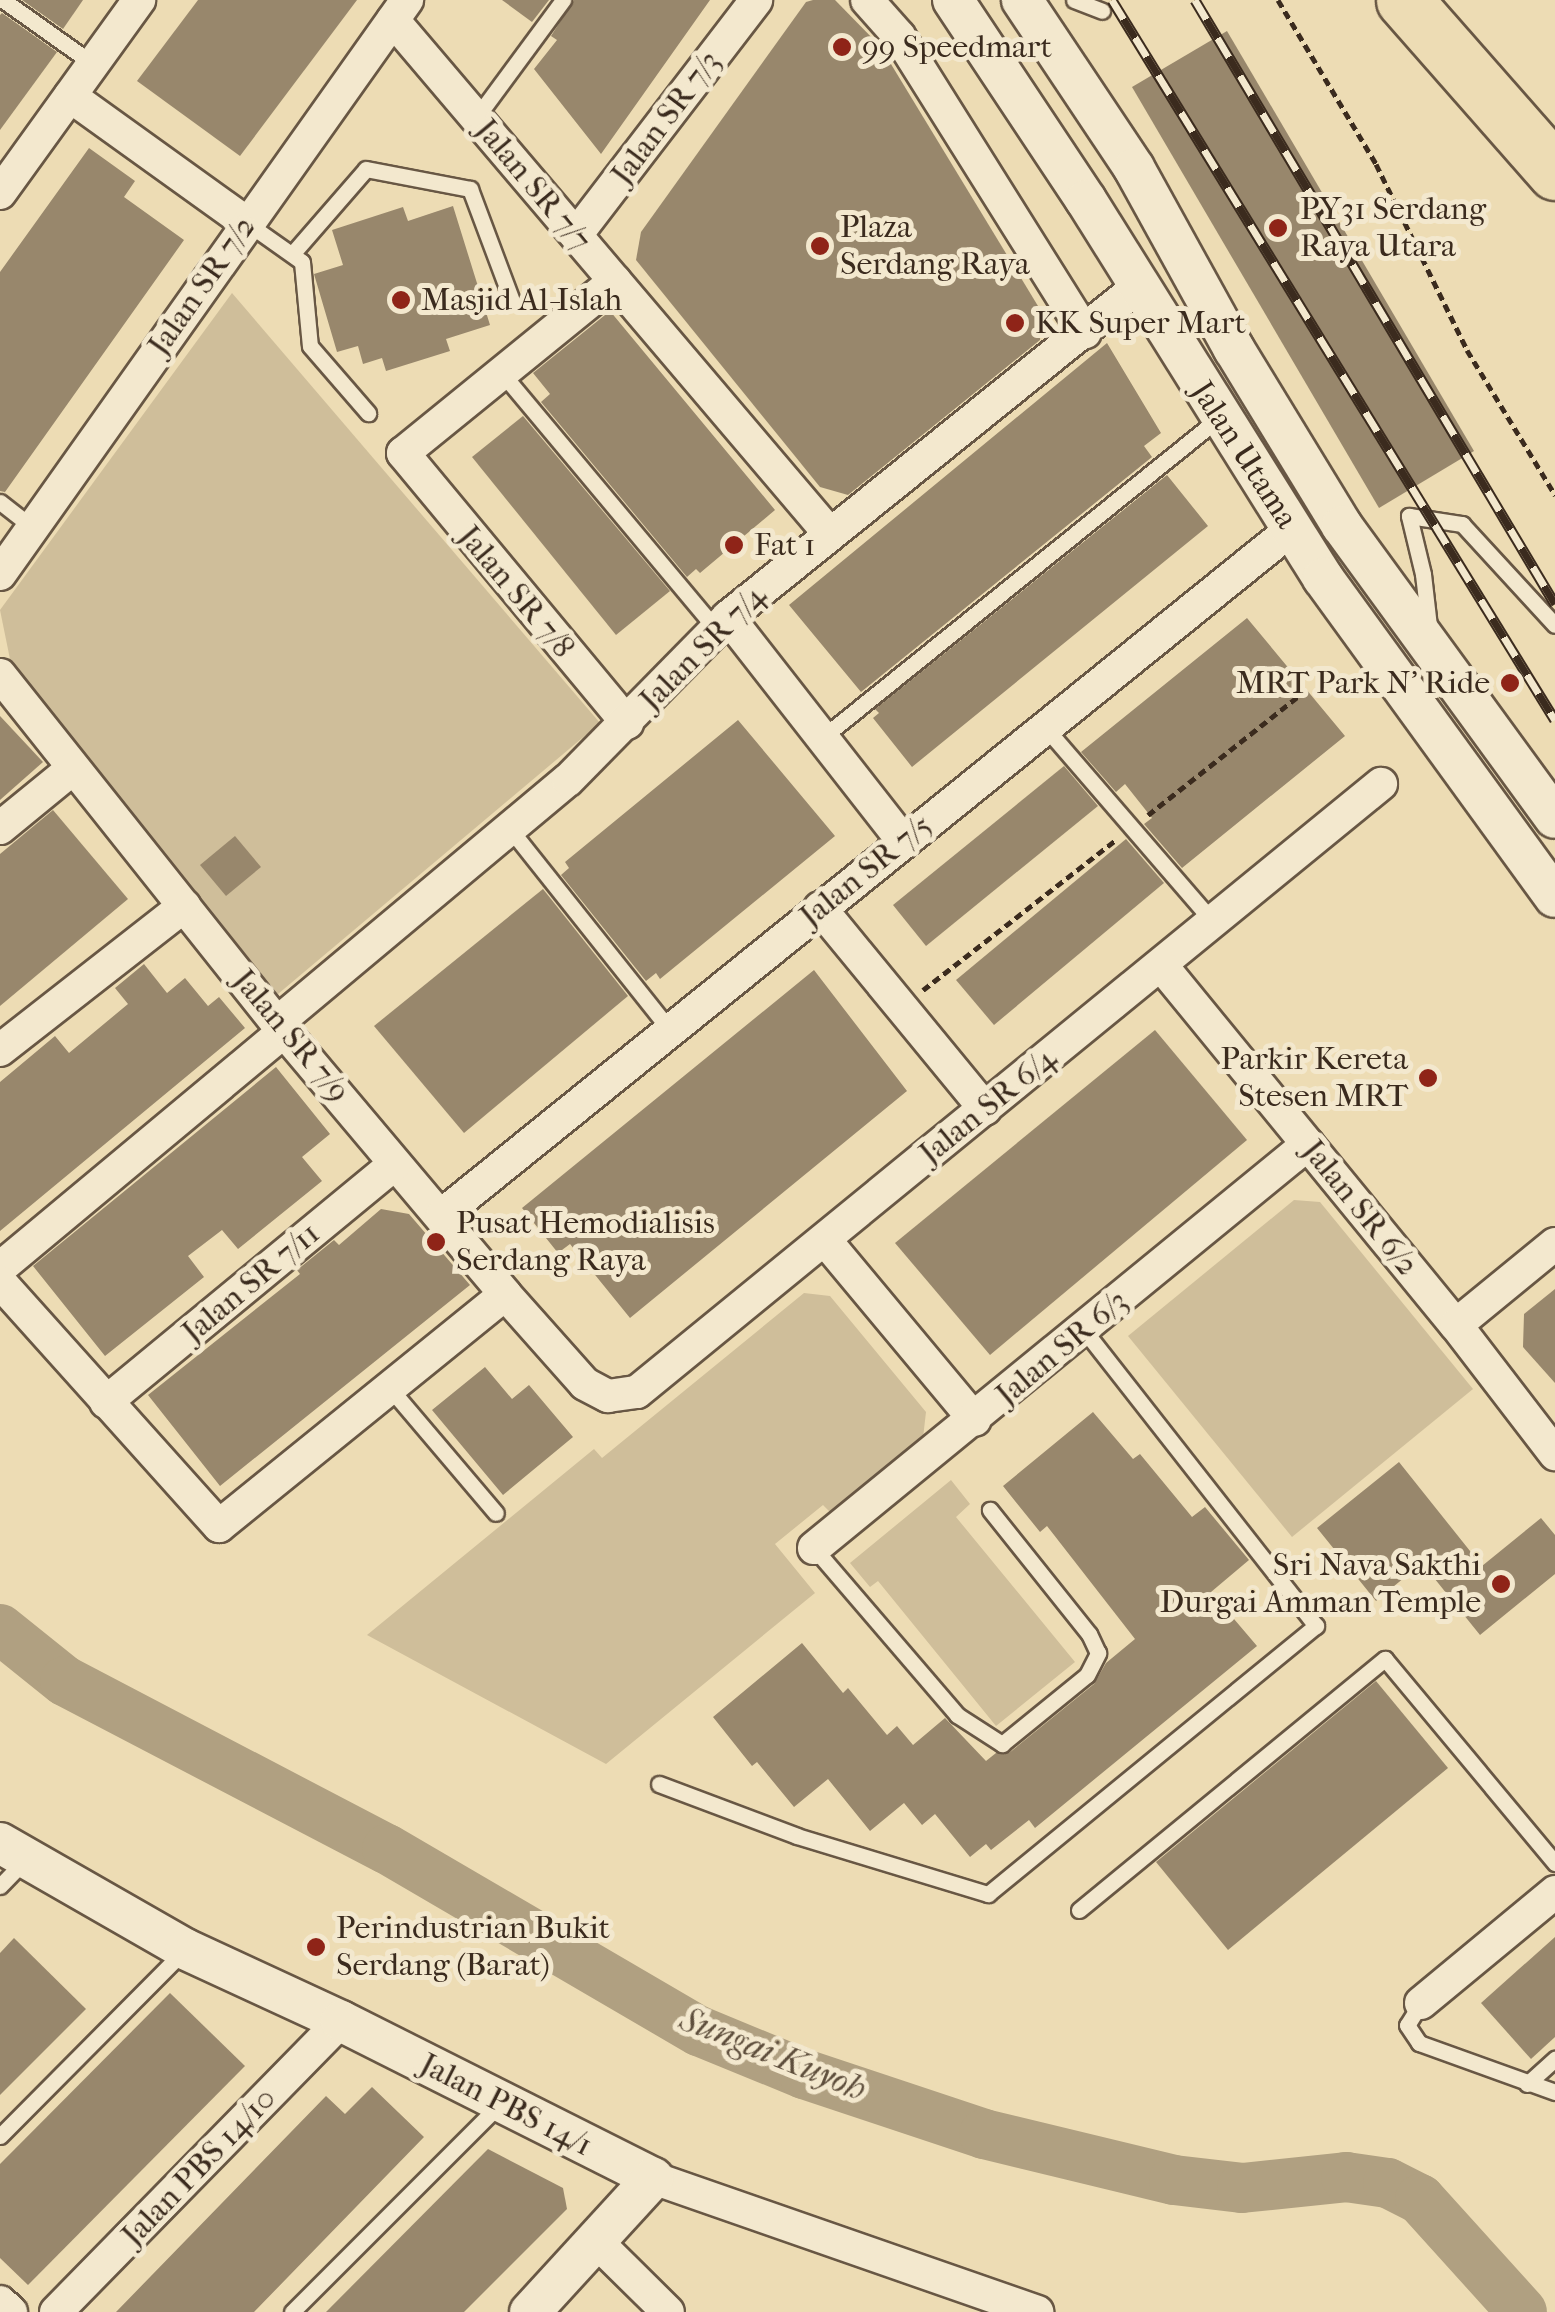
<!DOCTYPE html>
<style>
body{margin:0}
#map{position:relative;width:1555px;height:2312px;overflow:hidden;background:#eddcb4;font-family:"IM FELL French Canon",serif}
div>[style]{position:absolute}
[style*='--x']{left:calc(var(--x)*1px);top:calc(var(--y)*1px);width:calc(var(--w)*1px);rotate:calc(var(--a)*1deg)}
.green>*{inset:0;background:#cfbe9a}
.river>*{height:50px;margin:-25px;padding:0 25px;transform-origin:25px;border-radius:25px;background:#b0a081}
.building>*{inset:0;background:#98876c}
.path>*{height:5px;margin-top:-2.5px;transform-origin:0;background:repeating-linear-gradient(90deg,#3b2b1e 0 8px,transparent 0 13px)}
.roads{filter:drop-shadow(2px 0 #685744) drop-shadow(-2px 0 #685744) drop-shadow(0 2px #685744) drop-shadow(0 -2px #685744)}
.service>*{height:15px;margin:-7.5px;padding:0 7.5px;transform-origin:7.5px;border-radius:7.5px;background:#f3e8ce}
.minor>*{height:32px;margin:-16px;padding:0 16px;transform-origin:16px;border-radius:16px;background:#f3e8ce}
.tertiary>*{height:40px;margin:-20px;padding:0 20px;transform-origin:20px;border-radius:20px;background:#f3e8ce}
.motorway>*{height:55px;margin:-27.5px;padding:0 27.5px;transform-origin:27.5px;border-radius:27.5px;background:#eddcb4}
.rail>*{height:11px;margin-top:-5.5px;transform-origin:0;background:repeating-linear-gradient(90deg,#f3e8ce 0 22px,#3b2b1e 0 44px);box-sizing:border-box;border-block:2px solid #3b2b1e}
.dots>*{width:28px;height:28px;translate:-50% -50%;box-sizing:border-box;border:5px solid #f3e8ce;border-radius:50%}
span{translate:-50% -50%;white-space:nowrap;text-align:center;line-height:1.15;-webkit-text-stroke:10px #f3e8ce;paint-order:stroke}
.poi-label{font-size:32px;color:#3b2b1e}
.left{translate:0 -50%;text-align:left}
.right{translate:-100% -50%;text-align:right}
.street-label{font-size:32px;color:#3b2b1e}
.water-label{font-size:35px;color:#5e4e3c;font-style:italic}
</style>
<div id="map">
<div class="green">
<i style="clip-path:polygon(232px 293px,600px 723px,278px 994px,11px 664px,0 610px)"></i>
<i style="clip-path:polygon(1294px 1200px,1320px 1202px,1473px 1389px,1292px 1537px,1128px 1336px)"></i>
<i style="clip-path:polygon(804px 1293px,830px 1296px,926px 1412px,923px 1438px,832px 1514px,823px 1505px,775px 1544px,815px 1593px,606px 1764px,367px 1635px,594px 1449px,602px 1458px)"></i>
<i style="clip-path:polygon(951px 1480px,970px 1504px,956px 1517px,1075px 1662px,996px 1726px,878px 1581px,870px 1587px,850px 1563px)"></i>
</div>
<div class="river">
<i style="--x:0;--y:1629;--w:83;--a:38.7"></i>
<i style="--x:65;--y:1681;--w:363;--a:27.6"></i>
<i style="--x:387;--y:1849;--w:361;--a:30.3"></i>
<i style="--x:699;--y:2031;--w:113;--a:22.3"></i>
<i style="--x:804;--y:2074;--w:190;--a:18.4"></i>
<i style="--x:984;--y:2134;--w:195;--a:13.6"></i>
<i style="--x:1174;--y:2180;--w:68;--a:6.7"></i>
<i style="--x:1242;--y:2188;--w:105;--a:-6"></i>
<i style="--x:1346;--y:2177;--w:42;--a:8.1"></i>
<i style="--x:1388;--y:2183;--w:36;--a:27"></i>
<i style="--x:1420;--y:2199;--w:152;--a:47.9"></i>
</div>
<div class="building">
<i style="clip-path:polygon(22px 0,83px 0,63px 29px)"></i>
<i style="clip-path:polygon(198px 0,357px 0,240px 156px,137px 81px)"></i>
<i style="clip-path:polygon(502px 0,549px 0,532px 22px)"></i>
<i style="clip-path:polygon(574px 0,710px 0,601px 154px,534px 69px,557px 40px,551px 36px)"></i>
<i style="clip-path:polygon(813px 0,835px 0,880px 46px,1041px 311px,1040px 340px,848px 495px,820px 487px,636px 260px,641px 232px,806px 2px)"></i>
<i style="clip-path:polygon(2px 13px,57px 52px,0 130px,0 15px)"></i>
<i style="clip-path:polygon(1227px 31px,1474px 451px,1379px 508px,1132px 87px)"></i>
<i style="clip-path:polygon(89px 148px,135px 181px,124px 197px,184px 240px,5px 492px,0 491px,0 272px)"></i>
<i style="clip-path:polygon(453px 206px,490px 325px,446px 339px,450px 351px,386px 371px,382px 358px,363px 364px,358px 346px,337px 352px,314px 274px,343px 265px,332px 230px,403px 207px,408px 221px)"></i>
<i style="clip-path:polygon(610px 311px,775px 510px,700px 573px,696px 569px,687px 577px,541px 402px,550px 394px,533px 373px)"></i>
<i style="clip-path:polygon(1107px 343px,1161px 433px,1144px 446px,1152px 457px,861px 692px,789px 605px)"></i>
<i style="clip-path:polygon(523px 416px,670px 591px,616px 635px,472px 457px)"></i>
<i style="clip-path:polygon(1167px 475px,1208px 526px,912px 767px,873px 718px,879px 713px,875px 709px)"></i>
<i style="clip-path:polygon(1247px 618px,1345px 736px,1182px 868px,1144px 824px,1152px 818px,1125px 784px,1116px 792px,1081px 752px)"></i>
<i style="clip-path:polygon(0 716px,43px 762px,0 800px)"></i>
<i style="clip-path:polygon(738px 720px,835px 836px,660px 979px,656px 973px,646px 981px,561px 875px,569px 868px,565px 862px)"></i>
<i style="clip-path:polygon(1064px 766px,1098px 806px,926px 946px,893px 905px)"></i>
<i style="clip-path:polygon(53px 810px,128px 899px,0 1006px,0 854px)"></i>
<i style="clip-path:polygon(235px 836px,261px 867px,226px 896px,200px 865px)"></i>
<i style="clip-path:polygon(1126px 839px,1164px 883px,994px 1025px,956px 980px)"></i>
<i style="clip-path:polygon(543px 889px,628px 996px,464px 1133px,374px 1026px)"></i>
<i style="clip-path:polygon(144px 964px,167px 993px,185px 978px,208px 1006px,219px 997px,245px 1028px,0 1231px,0 1082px,55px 1036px,69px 1053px,128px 1004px,115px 988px)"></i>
<i style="clip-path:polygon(814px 970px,907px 1091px,630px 1318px,570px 1244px,558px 1253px,522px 1208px)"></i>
<i style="clip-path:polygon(1155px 1030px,1247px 1140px,990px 1355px,895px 1243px)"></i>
<i style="clip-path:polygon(276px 1067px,330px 1134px,302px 1157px,322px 1181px,238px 1249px,222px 1230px,188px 1256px,204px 1277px,105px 1356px,33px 1266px)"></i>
<i style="clip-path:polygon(381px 1209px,409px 1214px,470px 1285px,220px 1486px,148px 1395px,300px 1274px,297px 1270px,334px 1240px,339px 1245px)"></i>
<i style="clip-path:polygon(1555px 1289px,1555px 1383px,1523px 1347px,1524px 1314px)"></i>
<i style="clip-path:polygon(485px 1367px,512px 1399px,529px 1385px,573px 1437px,503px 1495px,432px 1410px)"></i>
<i style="clip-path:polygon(1093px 1412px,1133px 1459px,1140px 1454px,1192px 1517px,1205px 1507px,1249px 1560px,1211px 1592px,1257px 1646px,1035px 1828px,1029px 1820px,991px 1850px,986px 1844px,970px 1857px,935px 1814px,922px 1825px,904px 1803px,870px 1831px,828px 1779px,794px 1807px,757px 1762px,752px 1766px,713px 1717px,802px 1643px,843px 1693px,848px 1688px,887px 1735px,897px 1726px,913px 1745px,945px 1718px,986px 1761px,996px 1753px,1009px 1753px,1094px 1684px,1106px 1663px,1135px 1639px,1047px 1526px,1040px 1532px,1003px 1486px)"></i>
<i style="clip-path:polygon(1399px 1462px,1482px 1566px,1541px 1518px,1555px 1535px,1555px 1574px,1480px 1635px,1422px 1563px,1376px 1601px,1317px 1528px)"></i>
<i style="clip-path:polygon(1376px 1681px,1448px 1768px,1228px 1950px,1156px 1862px)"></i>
<i style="clip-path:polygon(1555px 1937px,1555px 2037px,1531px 2059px,1481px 2003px)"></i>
<i style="clip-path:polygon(14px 1938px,86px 2009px,0 2095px,0 1953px)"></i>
<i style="clip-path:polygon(170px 1993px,245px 2066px,28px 2285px,0 2258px,0 2164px)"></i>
<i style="clip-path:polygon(372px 2087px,424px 2137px,254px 2312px,116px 2312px,326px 2096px,345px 2114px)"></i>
<i style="clip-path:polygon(488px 2149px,563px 2188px,567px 2209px,464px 2312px,326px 2312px)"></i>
</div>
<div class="path">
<i style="--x:1278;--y:0;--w:191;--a:59.1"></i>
<i style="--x:1376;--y:164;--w:207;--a:63.9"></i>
<i style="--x:1467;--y:350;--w:170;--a:58.7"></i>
<i style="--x:1148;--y:815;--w:195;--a:-38.3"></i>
<i style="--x:923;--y:990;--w:244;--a:-37.9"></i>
</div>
<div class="roads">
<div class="service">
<i style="--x:3;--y:0;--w:110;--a:35.4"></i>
<i style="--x:1074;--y:0;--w:30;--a:21"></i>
<i style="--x:476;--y:118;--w:147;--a:-53.6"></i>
<i style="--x:247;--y:223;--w:67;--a:35.3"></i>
<i style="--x:302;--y:262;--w:84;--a:84.6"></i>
<i style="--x:310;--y:346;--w:89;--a:49.1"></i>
<i style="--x:293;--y:253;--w:111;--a:-49"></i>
<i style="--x:366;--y:169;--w:106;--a:10.9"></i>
<i style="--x:470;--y:189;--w:120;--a:69.4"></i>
<i style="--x:501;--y:372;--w:336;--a:50.1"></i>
<i style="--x:0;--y:502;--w:41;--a:38"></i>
<i style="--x:1429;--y:626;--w:52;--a:-96.6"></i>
<i style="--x:1423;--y:574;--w:60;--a:-103.6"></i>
<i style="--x:1409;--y:516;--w:54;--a:8.6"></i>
<i style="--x:1462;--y:524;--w:137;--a:47.4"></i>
<i style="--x:1044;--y:726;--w:259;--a:49.2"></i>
<i style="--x:823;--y:737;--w:509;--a:-38.85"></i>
<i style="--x:510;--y:829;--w:257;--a:51.5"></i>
<i style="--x:389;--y:1387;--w:165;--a:49.7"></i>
<i style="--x:814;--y:1548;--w:220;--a:49.4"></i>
<i style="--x:957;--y:1715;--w:54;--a:32.8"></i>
<i style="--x:1002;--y:1744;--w:109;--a:-39.1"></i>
<i style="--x:1087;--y:1675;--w:25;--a:-63"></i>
<i style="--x:1098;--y:1653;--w:21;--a:-115"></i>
<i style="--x:1089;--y:1634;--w:159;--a:-128.6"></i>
<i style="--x:659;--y:1784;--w:147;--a:20.6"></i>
<i style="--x:797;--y:1836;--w:200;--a:16.9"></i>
<i style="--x:988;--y:1894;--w:424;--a:-39.3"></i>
<i style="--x:1316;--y:1626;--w:376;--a:-128.1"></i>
<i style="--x:0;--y:1886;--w:36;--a:-46"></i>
<i style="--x:1079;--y:1910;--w:396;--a:-39.4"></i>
<i style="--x:1385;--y:1659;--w:266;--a:50.2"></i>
<i style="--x:1421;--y:2003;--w:26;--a:122"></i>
<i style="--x:1407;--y:2025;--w:22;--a:56"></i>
<i style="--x:1419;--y:2043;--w:145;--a:19.8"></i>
<i style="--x:1527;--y:2084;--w:38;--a:-42"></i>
<i style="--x:0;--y:2136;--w:261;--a:-45.2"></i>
<i style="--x:292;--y:2312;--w:294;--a:-45"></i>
</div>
<div class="minor">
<i style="--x:867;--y:0;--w:48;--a:48.4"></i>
<i style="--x:899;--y:36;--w:350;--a:57.9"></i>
<i style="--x:393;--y:20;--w:673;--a:49.64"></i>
<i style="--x:70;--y:96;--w:218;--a:35.7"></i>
<i style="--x:0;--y:193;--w:238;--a:-54.2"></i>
<i style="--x:576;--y:235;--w:296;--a:-52.5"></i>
<i style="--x:615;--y:281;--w:273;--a:140.9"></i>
<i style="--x:403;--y:453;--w:351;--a:50.3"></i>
<i style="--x:0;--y:574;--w:704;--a:-54.66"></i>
<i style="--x:728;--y:617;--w:284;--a:52"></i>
<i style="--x:0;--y:675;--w:445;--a:51.5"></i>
<i style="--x:277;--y:1023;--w:354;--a:49.9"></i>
<i style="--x:505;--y:1294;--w:120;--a:48.4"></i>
<i style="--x:585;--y:1384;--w:26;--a:28"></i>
<i style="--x:608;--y:1396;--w:29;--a:-8"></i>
<i style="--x:637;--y:1392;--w:961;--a:-39.26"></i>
<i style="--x:0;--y:828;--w:93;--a:-39.3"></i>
<i style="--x:820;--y:908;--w:260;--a:50.6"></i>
<i style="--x:1161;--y:965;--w:465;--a:50.7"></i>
<i style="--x:1456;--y:1325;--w:163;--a:52.5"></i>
<i style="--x:277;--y:1023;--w:379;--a:-39.9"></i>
<i style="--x:568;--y:780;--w:228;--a:-45.5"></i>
<i style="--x:728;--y:617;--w:528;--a:-38.85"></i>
<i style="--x:0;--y:1050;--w:234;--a:-38"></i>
<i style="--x:442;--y:1215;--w:1092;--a:-38.91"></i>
<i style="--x:825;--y:1240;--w:234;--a:50.2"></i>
<i style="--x:0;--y:1268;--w:370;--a:-39.8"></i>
<i style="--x:0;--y:1282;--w:328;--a:48.1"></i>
<i style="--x:219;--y:1526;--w:368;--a:-39"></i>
<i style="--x:1456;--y:1325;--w:128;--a:-39.3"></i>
<i style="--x:106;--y:1402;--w:374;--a:-39.5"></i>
<i style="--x:814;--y:1548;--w:638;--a:-39.28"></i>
<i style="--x:1421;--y:2003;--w:174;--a:-39.6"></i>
<i style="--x:653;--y:2178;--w:407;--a:19.2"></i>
<i style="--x:598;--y:2243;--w:98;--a:44.6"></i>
<i style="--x:0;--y:2302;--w:15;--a:42"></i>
<i style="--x:56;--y:2312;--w:407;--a:-45.6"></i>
</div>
<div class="tertiary">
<i style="--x:953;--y:0;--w:240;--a:56.4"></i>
<i style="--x:1086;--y:200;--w:446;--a:57.9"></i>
<i style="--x:1323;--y:578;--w:394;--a:54"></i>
<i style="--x:1022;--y:0;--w:202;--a:56.3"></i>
<i style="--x:1134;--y:168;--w:207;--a:61.1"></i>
<i style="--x:1234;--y:349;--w:207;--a:58.6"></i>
<i style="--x:1342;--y:526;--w:361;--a:53.9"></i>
<i style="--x:0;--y:1843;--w:213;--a:29.8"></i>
<i style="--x:185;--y:1949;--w:172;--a:24.8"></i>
<i style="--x:341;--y:2021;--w:349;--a:26.7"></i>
<i style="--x:653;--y:2178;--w:182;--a:132.5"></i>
</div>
<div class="motorway">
<i style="--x:1404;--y:0;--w:229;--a:48.7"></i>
</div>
</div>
<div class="rail">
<i style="--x:1112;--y:0;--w:845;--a:58.4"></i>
<i style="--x:1195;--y:0;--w:703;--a:59.2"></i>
</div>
<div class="dots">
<i style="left:842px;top:47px;background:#8f2418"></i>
<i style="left:1278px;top:228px;background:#8f2418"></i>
<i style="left:820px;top:246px;background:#8f2418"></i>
<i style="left:401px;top:300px;background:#8f2418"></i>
<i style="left:1015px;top:323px;background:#8f2418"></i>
<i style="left:734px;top:545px;background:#8f2418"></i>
<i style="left:1510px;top:683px;background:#8f2418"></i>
<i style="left:1428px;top:1078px;background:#8f2418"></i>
<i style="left:436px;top:1242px;background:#8f2418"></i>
<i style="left:1501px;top:1584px;background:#8f2418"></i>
<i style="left:316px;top:1947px;background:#8f2418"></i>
</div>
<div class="poi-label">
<span class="left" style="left:862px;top:47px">99 Speedmart</span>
<span class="left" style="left:1300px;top:228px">PY31 Serdang<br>Raya Utara</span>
<span class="left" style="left:840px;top:246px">Plaza<br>Serdang Raya</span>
<span class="left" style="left:421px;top:300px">Masjid Al-Islah</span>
<span class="left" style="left:1035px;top:323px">KK Super Mart</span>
<span class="left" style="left:754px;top:545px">Fat 1</span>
<span class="right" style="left:1490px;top:683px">MRT Park N' Ride</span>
<span class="right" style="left:1408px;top:1078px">Parkir Kereta<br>Stesen MRT</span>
<span class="left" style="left:456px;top:1242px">Pusat Hemodialisis<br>Serdang Raya</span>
<span class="right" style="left:1481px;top:1584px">Sri Nava Sakthi<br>Durgai Amman Temple</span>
<span class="left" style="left:336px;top:1947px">Perindustrian Bukit<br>Serdang (Barat)</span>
</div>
<div class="street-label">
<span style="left:666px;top:118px;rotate:-53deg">Jalan SR 7/3</span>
<span style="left:533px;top:185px;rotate:50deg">Jalan SR 7/7</span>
<span style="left:202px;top:286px;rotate:-55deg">Jalan SR 7/2</span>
<span style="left:1244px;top:455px;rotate:57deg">Jalan Utama</span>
<span style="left:516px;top:592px;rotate:50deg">Jalan SR 7/8</span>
<span style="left:703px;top:648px;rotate:-45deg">Jalan SR 7/4</span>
<span style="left:866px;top:871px;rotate:-39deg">Jalan SR 7/5</span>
<span style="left:291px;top:1036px;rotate:50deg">Jalan SR 7/9</span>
<span style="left:988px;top:1106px;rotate:-39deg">Jalan SR 6/4</span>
<span style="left:1360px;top:1208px;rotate:51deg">Jalan SR 6/2</span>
<span style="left:251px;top:1283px;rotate:-40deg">Jalan SR 7/11</span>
<span style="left:1062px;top:1348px;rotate:-40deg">Jalan SR 6/3</span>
<span style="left:506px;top:2105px;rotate:27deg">Jalan PBS 14/1</span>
<span style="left:199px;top:2167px;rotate:-46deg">Jalan PBS 14/10</span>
</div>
<div class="water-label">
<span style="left:773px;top:2054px;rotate:22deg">Sungai Kuyoh</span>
</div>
</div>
